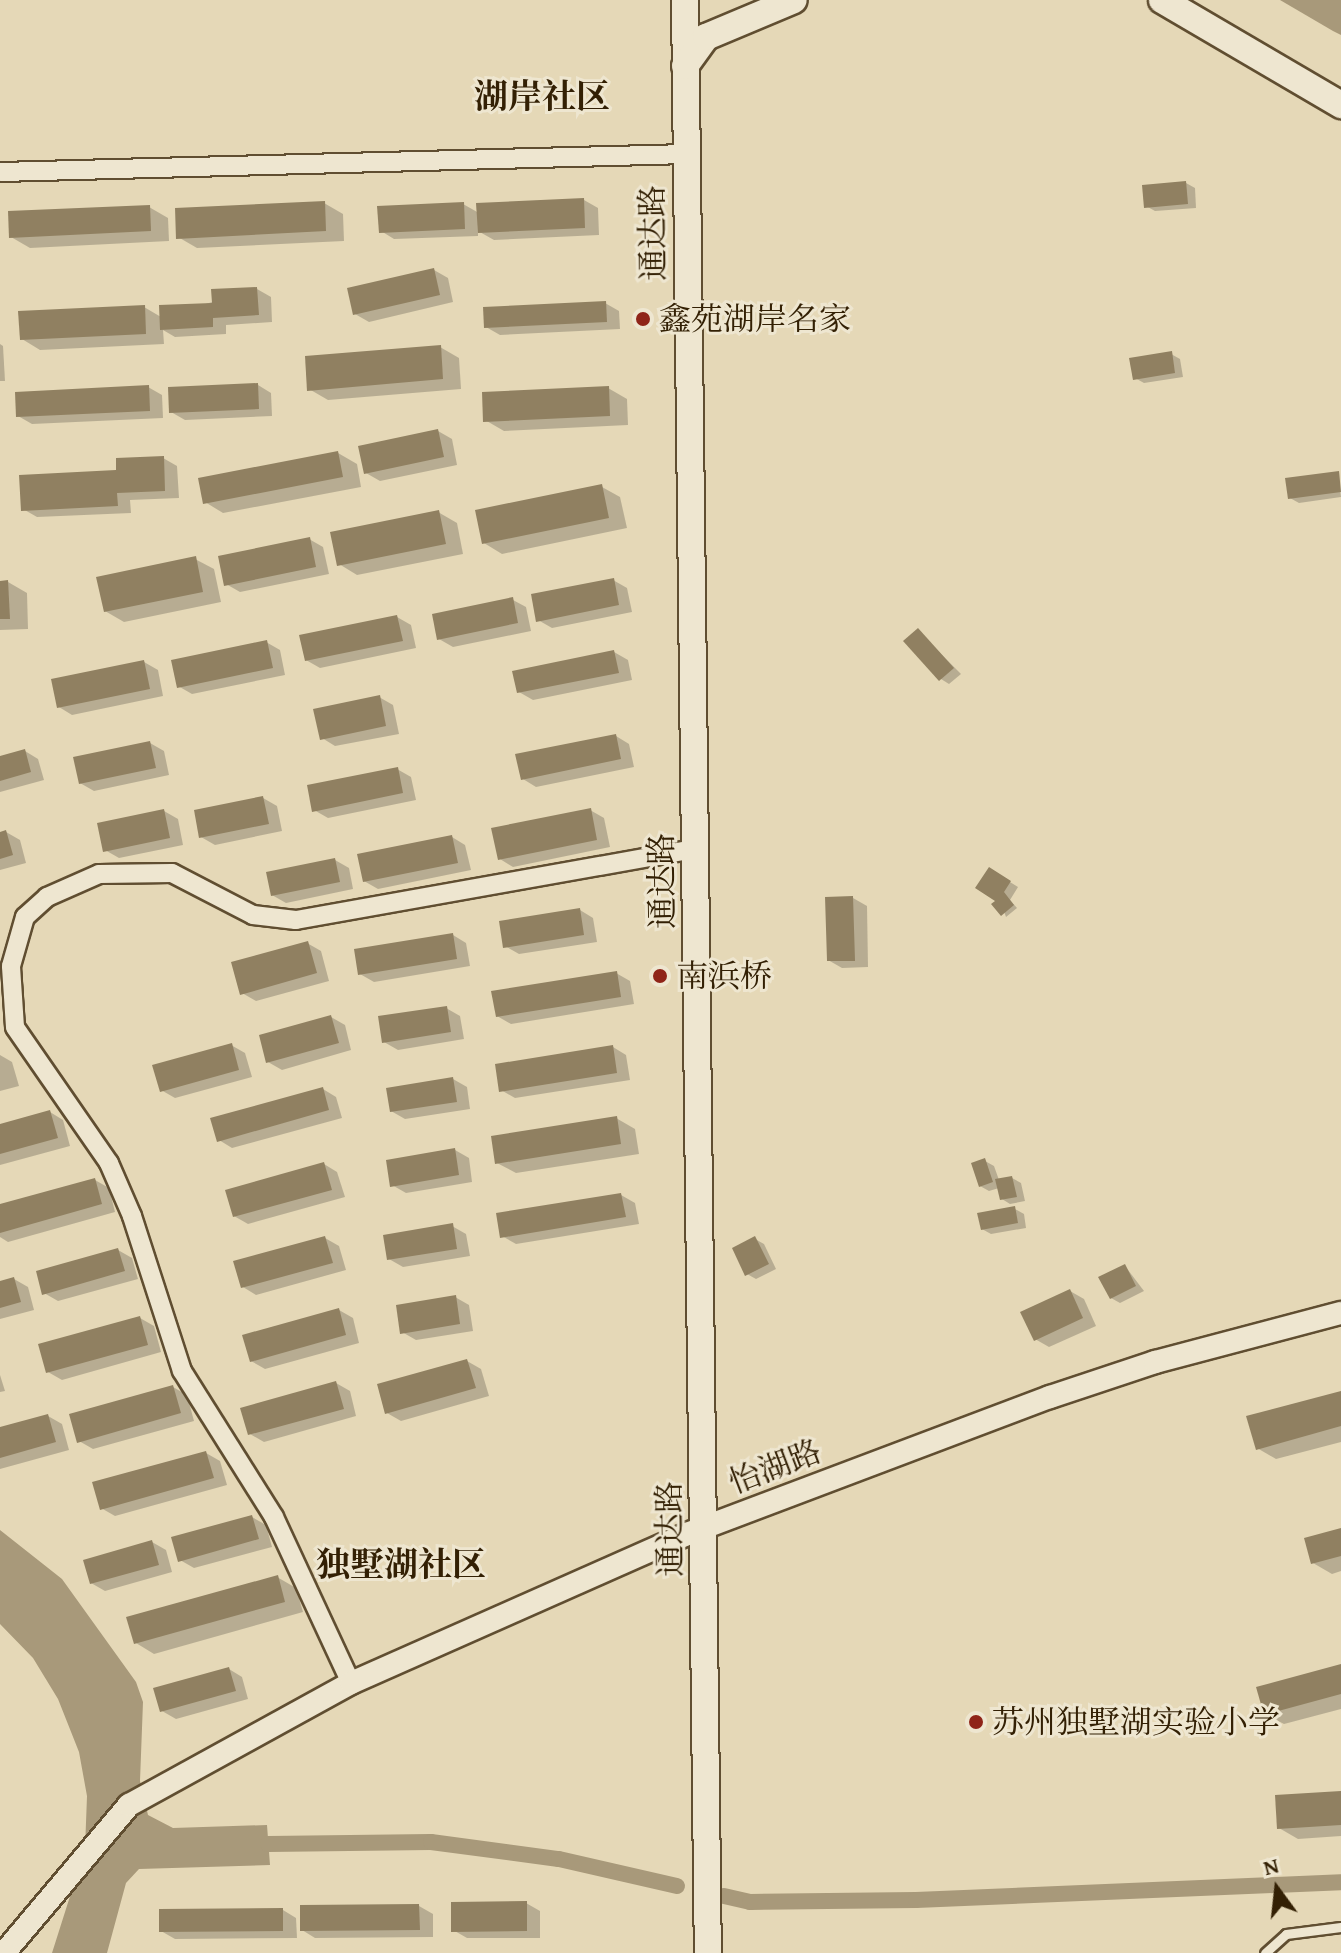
<!DOCTYPE html>
<meta charset="utf-8">
<style>
body{margin:0}
#map{position:relative;width:1341px;height:1953px;overflow:hidden;background:#e5d8b7;font-family:"Gentium Book Plus","Noto Serif SC",serif}
div>[style]{position:absolute}
[style*='--x']{left:calc(var(--x)*1px);top:calc(var(--y)*1px);width:calc(var(--w)*1px);rotate:calc(var(--a)*1deg)}
.water>*{inset:0;background:#a8997a}
.shadow>*{inset:0;background:#0003}
.canal>*{height:16px;margin:-8px;padding:0 8px;transform-origin:8px;border-radius:8px;background:#a8997a}
.building>*{inset:0;background:#908061}
.roads{filter:drop-shadow(2px 0 #604e31) drop-shadow(-2px 0 #604e31) drop-shadow(0 2px #604e31) drop-shadow(0 -2px #604e31)}
.service>*{height:9px;margin:-4.5px;padding:0 4.5px;transform-origin:4.5px;border-radius:4.5px;background:#eee6d0}
.minor>*{height:18px;margin:-9px;padding:0 9px;transform-origin:9px;border-radius:9px;background:#eee6d0}
.tertiary>*{height:22px;margin:-11px;padding:0 11px;transform-origin:11px;border-radius:11px;background:#eee6d0}
.secondary>*{height:26px;margin:-13px;padding:0 13px;transform-origin:13px;border-radius:13px;background:#eee6d0}
.dots>*{width:22px;height:22px;translate:-50% -50%;box-sizing:border-box;border:4px solid #eee6d0;border-radius:50%}
span{translate:-50% -50%;white-space:nowrap;text-align:center;line-height:1.15;-webkit-text-stroke:6px #eee6d0;paint-order:stroke}
.street-label{font-size:32px;color:#332004}
.poi-label{font-size:32px;color:#332004}
.left{translate:0 -50%;text-align:left}
.neighbourhood-label{font-size:34px;color:#332004;font-weight:700}
.north{position:absolute;left:1237px;top:1849px;width:80px;height:80px;-webkit-text-stroke:6px #eee6d0;paint-order:stroke;rotate:345deg;font-size:22px;font-weight:700;line-height:32px;text-align:center;color:#332004}
.north::after{content:'';display:block;margin:auto;width:28px;height:36px;background:#332004;clip-path:polygon(50% 0,100% 100%,50% 72%,0 100%)}
</style>
<div id="map">
<div class="water">
<i style="clip-path:polygon(1280px 0,1341px 0,1341px 35px,1333px 31px)"></i>
<i style="clip-path:polygon(0 1530px,62px 1579px,136px 1682px,143px 1702px,140px 1781px,148px 1815px,173px 1828px,267px 1825px,270px 1865px,139px 1869px,126px 1883px,107px 1953px,52px 1953px,85px 1849px,87px 1796px,79px 1752px,58px 1699px,33px 1658px,0 1624px)"></i>
</div>
<div class="shadow">
<i style="clip-path:polygon(1186px 183px,1195px 188px,1196px 208px,1155px 211px,1146px 206px)"></i>
<i style="clip-path:polygon(584px 200px,598px 208px,599px 235px,494px 240px,478px 231px,478px 236px,394px 239px,381px 231px,463px 204px,479px 213px)"></i>
<i style="clip-path:polygon(324px 203px,343px 214px,344px 241px,197px 248px,178px 237px)"></i>
<i style="clip-path:polygon(149px 207px,168px 218px,169px 241px,30px 248px,11px 237px)"></i>
<i style="clip-path:polygon(434px 270px,448px 278px,453px 302px,369px 322px,355px 314px)"></i>
<i style="clip-path:polygon(257px 289px,271px 297px,272px 322px,226px 325px,226px 334px,175px 337px,163px 330px,164px 344px,40px 350px,22px 339px,144px 307px,161px 317px)"></i>
<i style="clip-path:polygon(605px 303px,619px 311px,620px 329px,500px 335px,486px 327px)"></i>
<i style="clip-path:polygon(0 344px,3px 346px,5px 381px,0 381px)"></i>
<i style="clip-path:polygon(440px 347px,459px 358px,461px 389px,328px 400px,309px 389px)"></i>
<i style="clip-path:polygon(1171px 354px,1180px 359px,1183px 377px,1144px 383px,1135px 378px)"></i>
<i style="clip-path:polygon(258px 385px,271px 393px,272px 416px,185px 420px,171px 412px)"></i>
<i style="clip-path:polygon(148px 387px,162px 395px,163px 418px,32px 424px,18px 416px)"></i>
<i style="clip-path:polygon(608px 388px,627px 399px,628px 425px,504px 431px,485px 420px)"></i>
<i style="clip-path:polygon(438px 431px,452px 439px,457px 465px,380px 481px,366px 473px)"></i>
<i style="clip-path:polygon(338px 453px,357px 464px,361px 487px,223px 513px,205px 502px)"></i>
<i style="clip-path:polygon(163px 458px,177px 466px,179px 498px,130px 500px,131px 513px,37px 517px,23px 509px)"></i>
<i style="clip-path:polygon(1338px 473px,1341px 497px,1299px 503px,1290px 498px)"></i>
<i style="clip-path:polygon(602px 487px,620px 497px,627px 528px,502px 554px,484px 543px)"></i>
<i style="clip-path:polygon(438px 512px,457px 523px,463px 554px,357px 575px,339px 564px)"></i>
<i style="clip-path:polygon(309px 539px,323px 547px,329px 574px,240px 592px,226px 584px)"></i>
<i style="clip-path:polygon(195px 559px,214px 569px,221px 602px,124px 622px,105px 611px)"></i>
<i style="clip-path:polygon(613px 580px,627px 588px,632px 612px,552px 628px,538px 620px)"></i>
<i style="clip-path:polygon(8px 582px,27px 593px,28px 629px,0 630px,0 583px)"></i>
<i style="clip-path:polygon(513px 600px,526px 607px,531px 631px,453px 647px,439px 639px)"></i>
<i style="clip-path:polygon(397px 617px,411px 625px,416px 648px,320px 668px,306px 660px)"></i>
<i style="clip-path:polygon(918px 631px,961px 674px,949px 684px,941px 679px)"></i>
<i style="clip-path:polygon(266px 642px,280px 650px,285px 675px,192px 694px,178px 686px)"></i>
<i style="clip-path:polygon(614px 652px,628px 660px,632px 680px,533px 700px,519px 692px)"></i>
<i style="clip-path:polygon(144px 662px,158px 670px,163px 696px,72px 715px,59px 707px)"></i>
<i style="clip-path:polygon(379px 697px,393px 705px,399px 734px,335px 746px,322px 738px)"></i>
<i style="clip-path:polygon(616px 736px,629px 744px,634px 767px,536px 787px,523px 779px)"></i>
<i style="clip-path:polygon(150px 743px,164px 751px,169px 775px,94px 791px,80px 783px)"></i>
<i style="clip-path:polygon(25px 751px,38px 759px,44px 780px,0 792px,0 758px)"></i>
<i style="clip-path:polygon(397px 769px,411px 777px,416px 800px,328px 818px,314px 810px)"></i>
<i style="clip-path:polygon(263px 798px,277px 806px,282px 831px,215px 845px,201px 837px)"></i>
<i style="clip-path:polygon(590px 810px,604px 818px,610px 847px,513px 867px,500px 859px)"></i>
<i style="clip-path:polygon(164px 811px,178px 819px,183px 845px,119px 858px,105px 850px)"></i>
<i style="clip-path:polygon(6px 832px,20px 840px,26px 863px,0 870px,0 834px)"></i>
<i style="clip-path:polygon(452px 837px,465px 845px,471px 870px,378px 889px,364px 881px)"></i>
<i style="clip-path:polygon(335px 860px,349px 868px,353px 889px,286px 903px,272px 895px)"></i>
<i style="clip-path:polygon(989px 869px,1018px 887px,1010px 900px,1017px 908px,1006px 917px)"></i>
<i style="clip-path:polygon(853px 898px,867px 906px,868px 967px,842px 968px,828px 960px)"></i>
<i style="clip-path:polygon(580px 910px,593px 918px,597px 942px,519px 954px,505px 946px)"></i>
<i style="clip-path:polygon(453px 935px,466px 943px,470px 966px,374px 982px,360px 974px)"></i>
<i style="clip-path:polygon(307px 943px,321px 951px,329px 981px,256px 1001px,242px 993px)"></i>
<i style="clip-path:polygon(616px 973px,630px 981px,634px 1004px,511px 1024px,497px 1016px)"></i>
<i style="clip-path:polygon(446px 1008px,460px 1016px,464px 1039px,398px 1050px,384px 1042px)"></i>
<i style="clip-path:polygon(331px 1017px,345px 1025px,351px 1050px,282px 1070px,268px 1062px)"></i>
<i style="clip-path:polygon(231px 1045px,245px 1053px,252px 1077px,175px 1098px,161px 1090px)"></i>
<i style="clip-path:polygon(613px 1047px,626px 1055px,630px 1080px,515px 1098px,501px 1090px)"></i>
<i style="clip-path:polygon(0 1055px,12px 1062px,19px 1086px,0 1091px)"></i>
<i style="clip-path:polygon(453px 1079px,467px 1087px,470px 1109px,405px 1119px,391px 1111px)"></i>
<i style="clip-path:polygon(323px 1089px,336px 1097px,342px 1118px,232px 1148px,219px 1140px)"></i>
<i style="clip-path:polygon(50px 1112px,63px 1120px,70px 1146px,0 1165px,0 1126px)"></i>
<i style="clip-path:polygon(616px 1118px,635px 1129px,639px 1154px,516px 1173px,497px 1163px)"></i>
<i style="clip-path:polygon(455px 1150px,469px 1158px,472px 1182px,406px 1193px,392px 1185px)"></i>
<i style="clip-path:polygon(985px 1161px,994px 1166px,999px 1180px,1012px 1178px,1021px 1183px,1025px 1201px,1010px 1204px,1002px 1199px,999px 1188px,989px 1191px,980px 1186px)"></i>
<i style="clip-path:polygon(324px 1164px,337px 1172px,345px 1197px,248px 1224px,234px 1216px)"></i>
<i style="clip-path:polygon(95px 1180px,109px 1188px,115px 1212px,8px 1242px,0 1237px,0 1206px)"></i>
<i style="clip-path:polygon(621px 1195px,635px 1203px,639px 1224px,516px 1244px,502px 1236px)"></i>
<i style="clip-path:polygon(1015px 1209px,1024px 1214px,1026px 1228px,991px 1234px,982px 1229px)"></i>
<i style="clip-path:polygon(452px 1226px,466px 1234px,470px 1256px,403px 1267px,389px 1259px)"></i>
<i style="clip-path:polygon(325px 1238px,339px 1246px,346px 1270px,256px 1295px,243px 1287px)"></i>
<i style="clip-path:polygon(755px 1239px,764px 1244px,776px 1269px,756px 1279px,747px 1274px)"></i>
<i style="clip-path:polygon(118px 1250px,132px 1258px,138px 1279px,58px 1301px,44px 1293px)"></i>
<i style="clip-path:polygon(1125px 1266px,1144px 1291px,1120px 1303px,1111px 1298px)"></i>
<i style="clip-path:polygon(14px 1279px,28px 1287px,34px 1310px,0 1319px,0 1283px)"></i>
<i style="clip-path:polygon(1070px 1291px,1084px 1299px,1096px 1326px,1049px 1347px,1035px 1339px)"></i>
<i style="clip-path:polygon(455px 1297px,469px 1305px,473px 1331px,416px 1340px,402px 1332px)"></i>
<i style="clip-path:polygon(339px 1310px,353px 1318px,359px 1343px,265px 1369px,251px 1361px)"></i>
<i style="clip-path:polygon(140px 1318px,154px 1326px,161px 1352px,62px 1380px,48px 1372px)"></i>
<i style="clip-path:polygon(467px 1361px,481px 1369px,489px 1396px,401px 1421px,387px 1413px)"></i>
<i style="clip-path:polygon(0 1375px,5px 1391px,0 1392px)"></i>
<i style="clip-path:polygon(336px 1383px,350px 1391px,356px 1416px,264px 1442px,250px 1434px)"></i>
<i style="clip-path:polygon(173px 1387px,187px 1395px,194px 1421px,93px 1449px,79px 1441px)"></i>
<i style="clip-path:polygon(1341px 1393px,1341px 1442px,1276px 1459px,1257px 1448px)"></i>
<i style="clip-path:polygon(48px 1416px,62px 1424px,69px 1450px,0 1469px,0 1429px)"></i>
<i style="clip-path:polygon(206px 1453px,220px 1461px,227px 1485px,115px 1516px,101px 1508px)"></i>
<i style="clip-path:polygon(252px 1517px,266px 1525px,272px 1547px,194px 1568px,180px 1560px)"></i>
<i style="clip-path:polygon(1341px 1530px,1341px 1571px,1332px 1574px,1313px 1563px)"></i>
<i style="clip-path:polygon(152px 1542px,166px 1550px,172px 1572px,105px 1591px,91px 1583px)"></i>
<i style="clip-path:polygon(277px 1577px,296px 1588px,303px 1612px,154px 1654px,136px 1643px)"></i>
<i style="clip-path:polygon(1341px 1666px,1341px 1709px,1284px 1724px,1265px 1714px)"></i>
<i style="clip-path:polygon(229px 1669px,242px 1677px,248px 1699px,176px 1719px,162px 1711px)"></i>
<i style="clip-path:polygon(1341px 1793px,1341px 1836px,1298px 1839px,1279px 1828px)"></i>
<i style="clip-path:polygon(526px 1903px,540px 1911px,540px 1938px,467px 1938px,453px 1930px)"></i>
<i style="clip-path:polygon(419px 1906px,433px 1914px,433px 1937px,315px 1938px,302px 1930px)"></i>
<i style="clip-path:polygon(283px 1910px,296px 1918px,297px 1938px,175px 1939px,161px 1931px)"></i>
</div>
<div class="canal">
<i style="--x:268;--y:1844;--w:163;--a:-0.7"></i>
<i style="--x:431;--y:1842;--w:129;--a:7.6"></i>
<i style="--x:559;--y:1859;--w:121;--a:12.9"></i>
<i style="--x:724;--y:1896;--w:27;--a:13"></i>
<i style="--x:750;--y:1902;--w:166;--a:-0.7"></i>
<i style="--x:916;--y:1900;--w:425;--a:-2.4"></i>
</div>
<div class="building">
<i style="clip-path:polygon(1186px 181px,1188px 204px,1144px 208px,1142px 185px)"></i>
<i style="clip-path:polygon(584px 198px,585px 228px,478px 233px,476px 203px)"></i>
<i style="clip-path:polygon(325px 201px,326px 231px,176px 239px,175px 208px)"></i>
<i style="clip-path:polygon(464px 202px,465px 229px,379px 233px,377px 206px)"></i>
<i style="clip-path:polygon(150px 205px,151px 231px,9px 238px,8px 211px)"></i>
<i style="clip-path:polygon(434px 268px,440px 295px,353px 315px,347px 288px)"></i>
<i style="clip-path:polygon(257px 287px,259px 315px,213px 318px,213px 327px,160px 330px,159px 305px,212px 303px,211px 289px)"></i>
<i style="clip-path:polygon(606px 301px,607px 322px,484px 328px,483px 307px)"></i>
<i style="clip-path:polygon(145px 305px,146px 334px,20px 340px,18px 311px)"></i>
<i style="clip-path:polygon(441px 345px,443px 379px,307px 391px,305px 356px)"></i>
<i style="clip-path:polygon(1172px 351px,1175px 373px,1133px 380px,1129px 358px)"></i>
<i style="clip-path:polygon(258px 383px,259px 409px,169px 413px,168px 387px)"></i>
<i style="clip-path:polygon(149px 385px,150px 411px,16px 417px,15px 392px)"></i>
<i style="clip-path:polygon(609px 386px,610px 416px,483px 422px,482px 392px)"></i>
<i style="clip-path:polygon(438px 429px,444px 457px,364px 474px,358px 446px)"></i>
<i style="clip-path:polygon(338px 451px,343px 477px,203px 504px,198px 478px)"></i>
<i style="clip-path:polygon(164px 456px,165px 491px,117px 493px,118px 506px,21px 511px,19px 475px,116px 470px,116px 458px)"></i>
<i style="clip-path:polygon(1339px 471px,1341px 492px,1288px 499px,1285px 478px)"></i>
<i style="clip-path:polygon(602px 484px,609px 518px,482px 544px,475px 510px)"></i>
<i style="clip-path:polygon(439px 510px,446px 544px,337px 566px,330px 532px)"></i>
<i style="clip-path:polygon(310px 537px,316px 567px,224px 586px,218px 556px)"></i>
<i style="clip-path:polygon(196px 556px,203px 592px,104px 612px,96px 577px)"></i>
<i style="clip-path:polygon(614px 578px,619px 605px,536px 622px,531px 594px)"></i>
<i style="clip-path:polygon(8px 580px,10px 619px,0 619px,0 581px)"></i>
<i style="clip-path:polygon(513px 597px,518px 623px,437px 640px,432px 614px)"></i>
<i style="clip-path:polygon(397px 615px,403px 641px,305px 661px,299px 635px)"></i>
<i style="clip-path:polygon(918px 628px,954px 668px,939px 681px,903px 641px)"></i>
<i style="clip-path:polygon(267px 640px,273px 668px,177px 688px,171px 660px)"></i>
<i style="clip-path:polygon(614px 650px,619px 673px,517px 693px,512px 671px)"></i>
<i style="clip-path:polygon(144px 660px,150px 689px,57px 708px,51px 679px)"></i>
<i style="clip-path:polygon(380px 695px,386px 726px,320px 740px,313px 709px)"></i>
<i style="clip-path:polygon(616px 734px,621px 759px,521px 780px,515px 754px)"></i>
<i style="clip-path:polygon(150px 741px,156px 768px,79px 784px,73px 757px)"></i>
<i style="clip-path:polygon(25px 749px,31px 772px,0 781px,0 756px)"></i>
<i style="clip-path:polygon(398px 767px,403px 793px,312px 812px,307px 785px)"></i>
<i style="clip-path:polygon(263px 796px,269px 824px,199px 838px,194px 810px)"></i>
<i style="clip-path:polygon(591px 808px,597px 840px,498px 860px,491px 828px)"></i>
<i style="clip-path:polygon(164px 809px,170px 838px,103px 852px,97px 823px)"></i>
<i style="clip-path:polygon(6px 830px,13px 855px,0 859px,0 832px)"></i>
<i style="clip-path:polygon(452px 835px,458px 863px,363px 882px,357px 854px)"></i>
<i style="clip-path:polygon(335px 858px,340px 882px,271px 896px,266px 872px)"></i>
<i style="clip-path:polygon(989px 867px,1011px 881px,1004px 892px,1014px 905px,1001px 916px,991px 904px,995px 901px,975px 888px)"></i>
<i style="clip-path:polygon(853px 896px,855px 961px,827px 961px,825px 897px)"></i>
<i style="clip-path:polygon(580px 908px,584px 935px,503px 948px,499px 921px)"></i>
<i style="clip-path:polygon(453px 933px,457px 959px,358px 975px,354px 949px)"></i>
<i style="clip-path:polygon(308px 941px,317px 973px,240px 995px,231px 962px)"></i>
<i style="clip-path:polygon(617px 971px,621px 997px,496px 1017px,491px 991px)"></i>
<i style="clip-path:polygon(447px 1006px,451px 1032px,382px 1043px,378px 1016px)"></i>
<i style="clip-path:polygon(331px 1015px,339px 1043px,266px 1063px,259px 1035px)"></i>
<i style="clip-path:polygon(232px 1043px,239px 1070px,160px 1092px,152px 1065px)"></i>
<i style="clip-path:polygon(613px 1045px,617px 1073px,499px 1092px,495px 1064px)"></i>
<i style="clip-path:polygon(453px 1077px,457px 1102px,390px 1112px,386px 1088px)"></i>
<i style="clip-path:polygon(323px 1087px,329px 1110px,217px 1142px,210px 1118px)"></i>
<i style="clip-path:polygon(50px 1110px,58px 1138px,0 1154px,0 1124px)"></i>
<i style="clip-path:polygon(617px 1116px,621px 1144px,495px 1164px,491px 1136px)"></i>
<i style="clip-path:polygon(455px 1148px,459px 1175px,390px 1187px,386px 1160px)"></i>
<i style="clip-path:polygon(985px 1158px,993px 1182px,979px 1187px,971px 1163px)"></i>
<i style="clip-path:polygon(324px 1162px,332px 1190px,233px 1217px,225px 1190px)"></i>
<i style="clip-path:polygon(1012px 1176px,1017px 1197px,1000px 1200px,995px 1179px)"></i>
<i style="clip-path:polygon(95px 1178px,102px 1204px,0 1233px,0 1204px)"></i>
<i style="clip-path:polygon(621px 1193px,626px 1217px,500px 1238px,496px 1213px)"></i>
<i style="clip-path:polygon(1015px 1206px,1018px 1223px,981px 1230px,977px 1213px)"></i>
<i style="clip-path:polygon(453px 1223px,457px 1249px,387px 1260px,383px 1235px)"></i>
<i style="clip-path:polygon(325px 1236px,333px 1263px,241px 1288px,233px 1261px)"></i>
<i style="clip-path:polygon(755px 1236px,769px 1264px,745px 1276px,732px 1248px)"></i>
<i style="clip-path:polygon(118px 1248px,125px 1271px,42px 1295px,36px 1271px)"></i>
<i style="clip-path:polygon(1125px 1264px,1136px 1286px,1110px 1299px,1098px 1277px)"></i>
<i style="clip-path:polygon(14px 1277px,21px 1302px,0 1308px,0 1281px)"></i>
<i style="clip-path:polygon(1070px 1289px,1083px 1318px,1034px 1341px,1020px 1312px)"></i>
<i style="clip-path:polygon(456px 1295px,460px 1324px,400px 1334px,396px 1305px)"></i>
<i style="clip-path:polygon(339px 1308px,346px 1335px,250px 1362px,242px 1335px)"></i>
<i style="clip-path:polygon(140px 1316px,148px 1345px,46px 1373px,38px 1344px)"></i>
<i style="clip-path:polygon(467px 1359px,476px 1388px,385px 1414px,377px 1384px)"></i>
<i style="clip-path:polygon(336px 1381px,344px 1409px,248px 1435px,240px 1408px)"></i>
<i style="clip-path:polygon(173px 1385px,181px 1413px,77px 1443px,69px 1414px)"></i>
<i style="clip-path:polygon(1341px 1391px,1341px 1426px,1256px 1450px,1246px 1416px)"></i>
<i style="clip-path:polygon(48px 1414px,56px 1442px,0 1458px,0 1427px)"></i>
<i style="clip-path:polygon(206px 1451px,214px 1478px,100px 1510px,92px 1482px)"></i>
<i style="clip-path:polygon(252px 1515px,259px 1539px,178px 1562px,171px 1537px)"></i>
<i style="clip-path:polygon(1341px 1528px,1341px 1556px,1311px 1564px,1304px 1538px)"></i>
<i style="clip-path:polygon(152px 1540px,159px 1565px,90px 1584px,83px 1560px)"></i>
<i style="clip-path:polygon(278px 1575px,285px 1602px,134px 1644px,126px 1617px)"></i>
<i style="clip-path:polygon(1341px 1664px,1341px 1694px,1264px 1715px,1256px 1687px)"></i>
<i style="clip-path:polygon(229px 1667px,236px 1691px,160px 1712px,153px 1688px)"></i>
<i style="clip-path:polygon(1341px 1791px,1341px 1825px,1277px 1829px,1275px 1795px)"></i>
<i style="clip-path:polygon(527px 1901px,527px 1931px,451px 1932px,451px 1902px)"></i>
<i style="clip-path:polygon(419px 1904px,420px 1930px,300px 1931px,300px 1905px)"></i>
<i style="clip-path:polygon(283px 1908px,283px 1931px,159px 1932px,159px 1909px)"></i>
</div>
<div class="roads">
<div class="service">
<i style="--x:1265;--y:1953;--w:28;--a:-42"></i>
<i style="--x:1286;--y:1934;--w:55;--a:-7.3"></i>
</div>
<div class="minor">
<i style="--x:0;--y:172;--w:686;--a:-1.5"></i>
<i style="--x:351;--y:1683;--w:183;--a:-114.9"></i>
<i style="--x:274;--y:1517;--w:173;--a:-122.2"></i>
<i style="--x:182;--y:1371;--w:163;--a:-107.9"></i>
<i style="--x:132;--y:1216;--w:58;--a:-113.5"></i>
<i style="--x:109;--y:1163;--w:165;--a:-124.7"></i>
<i style="--x:15;--y:1027;--w:61;--a:-93.8"></i>
<i style="--x:11;--y:966;--w:51;--a:-74.1"></i>
<i style="--x:25;--y:917;--w:30;--a:-42"></i>
<i style="--x:47;--y:897;--w:57;--a:-23.9"></i>
<i style="--x:99;--y:874;--w:73;--a:-0.8"></i>
<i style="--x:172;--y:873;--w:91;--a:27.4"></i>
<i style="--x:253;--y:915;--w:43;--a:6.6"></i>
<i style="--x:296;--y:920;--w:405;--a:-10.1"></i>
</div>
<div class="tertiary">
<i style="--x:4;--y:1953;--w:194;--a:-49.8"></i>
<i style="--x:129;--y:1805;--w:253;--a:-28.8"></i>
<i style="--x:351;--y:1683;--w:368;--a:-23.9"></i>
<i style="--x:687;--y:1534;--w:388;--a:-20.7"></i>
<i style="--x:1050;--y:1397;--w:111;--a:-18.4"></i>
<i style="--x:1155;--y:1362;--w:192;--a:-14.8"></i>
</div>
<div class="secondary">
<i style="--x:685;--y:0;--w:1953;--a:89.33"></i>
<i style="--x:1162;--y:0;--w:208;--a:30.4"></i>
<i style="--x:685;--y:66;--w:36;--a:-54"></i>
<i style="--x:706;--y:37;--w:95;--a:-22.8"></i>
</div>
</div>
<div class="dots">
<i style="left:643px;top:319px;background:#8f2418"></i>
<i style="left:660px;top:976px;background:#8f2418"></i>
<i style="left:976px;top:1722px;background:#8f2418"></i>
</div>
<div class="street-label">
<span style="left:653px;top:233px;rotate:-91deg">通达路</span>
<span style="left:662px;top:881px;rotate:-91deg">通达路</span>
<span style="left:775px;top:1467px;rotate:-21deg">怡湖路</span>
<span style="left:670px;top:1529px;rotate:-91deg">通达路</span>
</div>
<div class="poi-label">
<span class="left" style="left:659px;top:319px">鑫苑湖岸名家</span>
<span class="left" style="left:676px;top:976px">南浜桥</span>
<span class="left" style="left:992px;top:1722px">苏州独墅湖实验小学</span>
</div>
<div class="neighbourhood-label">
<span style="left:542px;top:96px">湖岸社区</span>
<span style="left:401px;top:1564px">独墅湖社区</span>
</div>
<div class="north">N</div>
</div>
